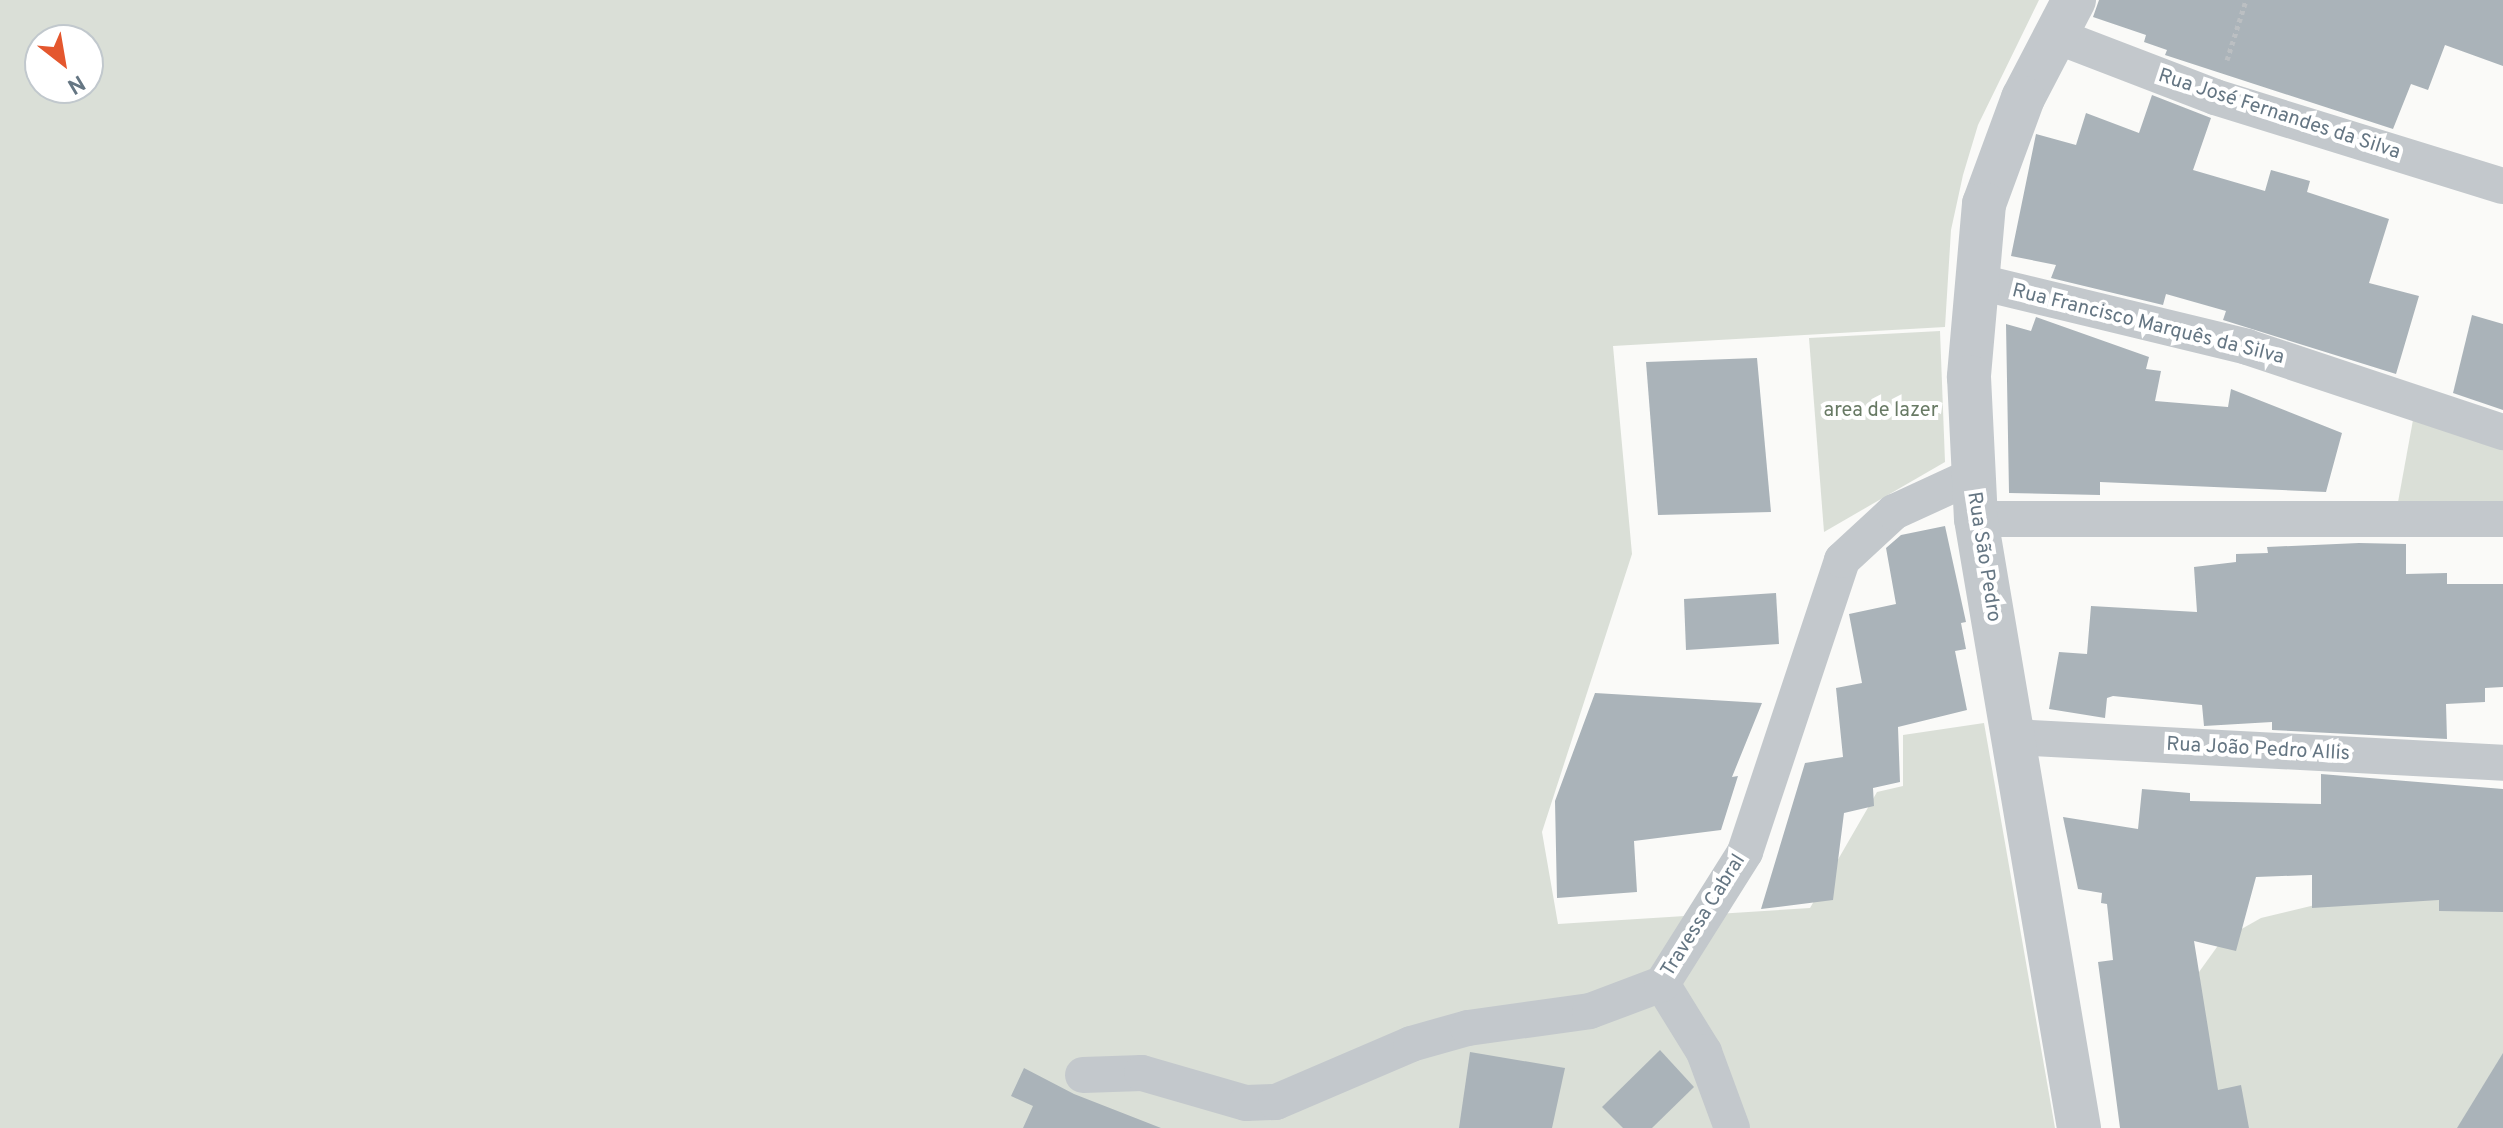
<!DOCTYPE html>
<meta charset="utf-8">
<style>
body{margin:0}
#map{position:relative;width:2503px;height:1128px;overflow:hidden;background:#fafaf8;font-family:Overpass,sans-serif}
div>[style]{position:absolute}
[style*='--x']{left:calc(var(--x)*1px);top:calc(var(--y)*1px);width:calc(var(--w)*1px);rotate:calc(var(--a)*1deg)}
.green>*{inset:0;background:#dadfd7}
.building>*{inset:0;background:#aab3b9}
.path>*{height:5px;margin-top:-2.5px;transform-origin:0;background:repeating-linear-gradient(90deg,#bbbfc2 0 4px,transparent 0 8px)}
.minor>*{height:36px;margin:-18px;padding:0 18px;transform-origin:18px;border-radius:18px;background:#c3c8cc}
.tertiary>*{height:44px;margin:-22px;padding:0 22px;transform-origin:22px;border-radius:22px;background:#c3c8cc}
span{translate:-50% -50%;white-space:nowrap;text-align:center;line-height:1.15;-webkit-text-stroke:8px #fff;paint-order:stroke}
.street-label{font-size:20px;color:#657683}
.park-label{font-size:20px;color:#687a64}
.north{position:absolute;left:24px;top:24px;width:80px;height:80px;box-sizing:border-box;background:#fff;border:2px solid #c1c8cd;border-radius:50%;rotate:149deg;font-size:22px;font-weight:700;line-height:32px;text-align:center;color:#657683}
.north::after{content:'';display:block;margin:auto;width:28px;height:36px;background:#e4572e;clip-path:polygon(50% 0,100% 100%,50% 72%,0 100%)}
</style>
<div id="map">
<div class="green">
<i style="clip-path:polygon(evenodd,0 0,2039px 0,1978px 125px,1963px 175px,1951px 230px,1945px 327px,1613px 346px,1632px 554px,1542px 832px,1558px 924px,1810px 908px,1877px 792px,1903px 786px,1903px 735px,1984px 723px,2055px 1128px,0 1128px,0 0,40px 40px,88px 40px,88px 88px,40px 88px,40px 40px)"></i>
<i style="clip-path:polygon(1940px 331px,1945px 462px,1824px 532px,1809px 338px)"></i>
<i style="clip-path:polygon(2413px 420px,2503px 449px,2503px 503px,2398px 502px)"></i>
<i style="clip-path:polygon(2503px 893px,2503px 1113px,2487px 1128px,2210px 1128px,2199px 972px,2222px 940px,2261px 918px,2315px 905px)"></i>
</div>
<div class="building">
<i style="clip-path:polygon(2099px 0,2503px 0,2503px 66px,2445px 45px,2428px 90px,2411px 84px,2393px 129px,2165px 55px,2167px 50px,2144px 42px,2146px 35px,2093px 17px)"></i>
<i style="clip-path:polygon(2152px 95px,2211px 118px,2193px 170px,2265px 191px,2271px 170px,2310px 181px,2307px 192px,2389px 219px,2369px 283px,2419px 296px,2396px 374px,2223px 320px,2226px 311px,2166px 294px,2163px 305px,2051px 278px,2056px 265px,2011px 256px,2036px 134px,2076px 145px,2086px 113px,2139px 133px)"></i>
<i style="clip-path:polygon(2472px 315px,2503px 324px,2503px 410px,2453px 393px)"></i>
<i style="clip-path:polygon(2036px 317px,2149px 357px,2146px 369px,2161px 371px,2155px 401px,2228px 407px,2231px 389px,2342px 433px,2326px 492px,2100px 482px,2100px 495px,2009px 493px,2006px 324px,2031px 331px)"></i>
<i style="clip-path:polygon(1757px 358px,1771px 512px,1658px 515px,1646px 362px)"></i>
<i style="clip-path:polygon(1945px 526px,1966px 622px,1961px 623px,1966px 649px,1955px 651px,1967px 710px,1898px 727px,1900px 782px,1873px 788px,1874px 806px,1844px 813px,1833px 900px,1761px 909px,1805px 763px,1843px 757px,1836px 688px,1862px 683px,1849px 614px,1896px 604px,1886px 548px,1901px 535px)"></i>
<i style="clip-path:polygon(2359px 543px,2406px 544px,2406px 574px,2447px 573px,2447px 584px,2503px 584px,2503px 687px,2485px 688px,2485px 702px,2446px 704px,2447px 739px,2272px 730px,2272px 722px,2204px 726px,2202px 705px,2113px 696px,2107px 698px,2105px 718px,2049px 709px,2059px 652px,2087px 654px,2091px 606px,2197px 612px,2194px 567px,2236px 562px,2236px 554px,2268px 553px,2267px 547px)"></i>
<i style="clip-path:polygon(1776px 593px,1779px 644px,1686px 650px,1684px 599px)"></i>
<i style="clip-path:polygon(1595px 693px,1762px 703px,1732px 777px,1738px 776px,1721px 830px,1634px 841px,1637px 892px,1557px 898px,1555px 801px)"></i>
<i style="clip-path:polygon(2321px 774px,2503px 789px,2503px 912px,2439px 911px,2439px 900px,2312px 908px,2312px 875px,2256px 877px,2236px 951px,2194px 941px,2218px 1090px,2241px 1085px,2249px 1128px,2120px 1128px,2098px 962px,2113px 960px,2107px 904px,2101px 903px,2102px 893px,2078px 889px,2063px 817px,2138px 829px,2142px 789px,2190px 793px,2190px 801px,2321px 804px)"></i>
<i style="clip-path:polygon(1660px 1050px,1694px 1087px,1652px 1128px,1623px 1128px,1602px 1107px)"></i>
<i style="clip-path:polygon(1470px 1052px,1565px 1068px,1552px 1128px,1459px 1128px)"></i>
<i style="clip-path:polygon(2503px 1053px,2503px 1128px,2457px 1128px)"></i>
<i style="clip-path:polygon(1024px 1068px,1074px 1094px,1161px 1128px,1023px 1128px,1033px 1106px,1011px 1096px)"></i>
</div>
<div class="path">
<i style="--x:2227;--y:60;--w:63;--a:-72.4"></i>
</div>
<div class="minor">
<i style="--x:2059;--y:37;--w:167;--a:21"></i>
<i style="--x:2215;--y:97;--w:301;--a:17.2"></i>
<i style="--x:1975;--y:281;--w:280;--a:13.6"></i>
<i style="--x:2247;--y:347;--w:270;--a:18.4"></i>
<i style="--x:1976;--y:519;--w:527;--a:0"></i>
<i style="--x:2013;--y:737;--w:491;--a:3"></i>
<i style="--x:1662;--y:984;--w:80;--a:58.3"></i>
<i style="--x:1704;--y:1052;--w:81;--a:69.8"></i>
<i style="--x:1083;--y:1075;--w:59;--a:-1.9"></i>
<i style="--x:1142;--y:1073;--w:108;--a:16.1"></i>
<i style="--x:1246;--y:1103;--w:30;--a:-2"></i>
<i style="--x:1276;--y:1102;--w:147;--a:-23.2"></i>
<i style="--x:1411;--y:1044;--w:59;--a:-15.7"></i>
<i style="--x:1468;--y:1028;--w:123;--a:-7.9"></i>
<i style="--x:1590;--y:1011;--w:77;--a:-20.6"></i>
<i style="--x:1662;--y:984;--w:156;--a:-57.8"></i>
<i style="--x:1745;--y:852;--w:308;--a:-71.6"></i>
<i style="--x:1842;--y:560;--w:71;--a:-42.7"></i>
<i style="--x:1894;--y:512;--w:84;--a:-24.7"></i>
</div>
<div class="tertiary">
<i style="--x:2074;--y:0;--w:110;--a:117.5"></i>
<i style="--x:2023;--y:98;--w:113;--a:110.2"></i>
<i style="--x:1984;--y:204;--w:174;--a:95"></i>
<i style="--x:1969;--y:377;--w:142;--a:87.2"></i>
<i style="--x:1976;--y:519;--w:618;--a:80.4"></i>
</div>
<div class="street-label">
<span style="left:2279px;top:115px;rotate:18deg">Rua José Fernandes da Silva</span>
<span style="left:2148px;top:325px;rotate:14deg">Rua Francisco Marquês da Silva</span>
<span style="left:1983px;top:557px;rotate:81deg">Rua São Pedro</span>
<span style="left:2258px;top:750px;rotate:3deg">Rua João Pedro Allis</span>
<span style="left:1704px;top:916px;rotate:-58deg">Travessa Cabral</span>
</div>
<div class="park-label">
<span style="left:1881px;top:411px">area de lazer</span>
</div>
<div class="north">N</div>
</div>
